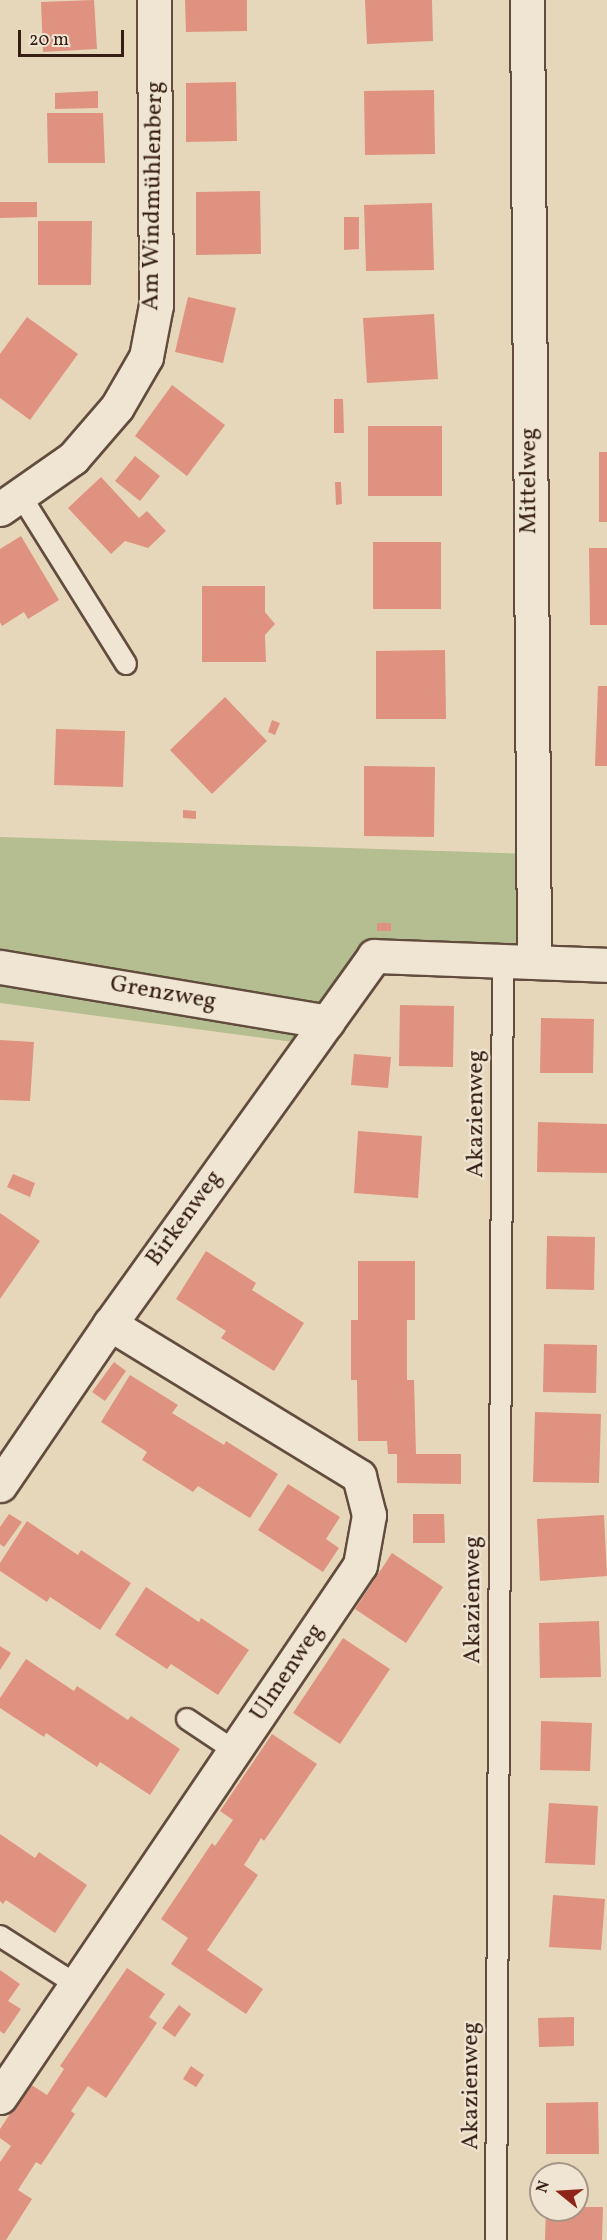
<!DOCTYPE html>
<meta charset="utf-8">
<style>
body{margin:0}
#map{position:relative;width:607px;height:2240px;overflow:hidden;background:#e6d7ba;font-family:Vollkorn,serif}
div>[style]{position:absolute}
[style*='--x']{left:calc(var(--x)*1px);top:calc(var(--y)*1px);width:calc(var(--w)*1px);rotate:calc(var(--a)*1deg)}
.green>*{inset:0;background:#b4be90}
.building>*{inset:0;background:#e09280}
.roads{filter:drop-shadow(2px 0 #624c3e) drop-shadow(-2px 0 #624c3e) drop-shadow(0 2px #624c3e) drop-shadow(0 -2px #624c3e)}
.lane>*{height:20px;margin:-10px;padding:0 10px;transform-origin:10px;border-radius:10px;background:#efe5d2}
.street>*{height:33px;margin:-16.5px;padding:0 16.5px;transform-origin:16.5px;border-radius:16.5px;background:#efe5d2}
span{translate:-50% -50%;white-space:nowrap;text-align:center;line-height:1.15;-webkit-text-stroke:4.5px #efe5d2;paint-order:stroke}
.street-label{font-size:24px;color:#361e15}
.north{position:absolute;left:529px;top:2162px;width:60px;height:60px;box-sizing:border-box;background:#efe5d2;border:2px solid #a59586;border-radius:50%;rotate:288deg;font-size:16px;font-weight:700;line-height:24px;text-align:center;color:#361e15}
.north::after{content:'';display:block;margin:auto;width:21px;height:27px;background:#8f2418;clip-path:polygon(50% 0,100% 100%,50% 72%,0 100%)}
.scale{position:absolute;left:18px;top:30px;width:106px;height:27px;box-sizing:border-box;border:3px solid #361e15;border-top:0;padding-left:8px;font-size:18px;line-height:21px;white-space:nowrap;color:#361e15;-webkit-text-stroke:4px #efe5d2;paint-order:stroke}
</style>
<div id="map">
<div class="green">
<i style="clip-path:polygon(0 837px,533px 854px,534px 962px,374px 956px,301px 1043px,0 1003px)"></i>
</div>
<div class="building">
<i style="clip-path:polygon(94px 0,97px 49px,43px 52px,41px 2px)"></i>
<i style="clip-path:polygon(185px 0,247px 0,247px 31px,186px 32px)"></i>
<i style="clip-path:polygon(365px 0,432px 0,433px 41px,367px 44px)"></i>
<i style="clip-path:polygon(236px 82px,237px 141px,186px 142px,186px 83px)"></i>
<i style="clip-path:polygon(434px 90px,435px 154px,365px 155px,364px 91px)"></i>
<i style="clip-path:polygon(98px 91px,98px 108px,55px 109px,55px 93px)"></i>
<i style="clip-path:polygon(47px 113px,103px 113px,105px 163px,48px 163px)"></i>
<i style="clip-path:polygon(260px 191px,261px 254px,196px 255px,196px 192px)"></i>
<i style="clip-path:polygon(0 202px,37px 202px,37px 217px,0 218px)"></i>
<i style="clip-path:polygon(432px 203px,434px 270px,366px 271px,364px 205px)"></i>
<i style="clip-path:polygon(344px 217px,359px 217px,359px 249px,344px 250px)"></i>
<i style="clip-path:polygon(38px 221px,92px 221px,91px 285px,38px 285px)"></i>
<i style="clip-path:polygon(188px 297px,236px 308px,223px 363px,175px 352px)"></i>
<i style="clip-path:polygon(434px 314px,438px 379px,367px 383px,363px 318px)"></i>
<i style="clip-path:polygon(27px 317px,78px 354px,30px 420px,0 398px,0 354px)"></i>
<i style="clip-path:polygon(172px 385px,225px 425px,187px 476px,135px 436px)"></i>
<i style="clip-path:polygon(334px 399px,343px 399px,344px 433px,334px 433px)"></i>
<i style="clip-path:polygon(368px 426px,442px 426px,442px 496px,368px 496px)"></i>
<i style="clip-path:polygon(599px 452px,607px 452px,607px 522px,599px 522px)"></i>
<i style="clip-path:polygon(135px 456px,160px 476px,140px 501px,115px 481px)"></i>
<i style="clip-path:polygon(101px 477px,139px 518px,147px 511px,166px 531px,148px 548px,125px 541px,111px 554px,68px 508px)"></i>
<i style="clip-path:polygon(335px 482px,341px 482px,342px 504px,336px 505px)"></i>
<i style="clip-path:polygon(21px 536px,59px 600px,28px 619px,24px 612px,2px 626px,0 622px,0 549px)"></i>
<i style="clip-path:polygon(373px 542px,441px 542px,441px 609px,373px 609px)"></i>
<i style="clip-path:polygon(589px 548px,607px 548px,607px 625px,590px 625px)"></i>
<i style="clip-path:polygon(202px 586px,265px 586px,265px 612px,275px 624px,265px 635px,266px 662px,202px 662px)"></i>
<i style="clip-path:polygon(445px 650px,446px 719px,376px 719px,376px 651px)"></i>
<i style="clip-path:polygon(598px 686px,607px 686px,607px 766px,595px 766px)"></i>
<i style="clip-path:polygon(225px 697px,267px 741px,212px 794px,170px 750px)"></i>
<i style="clip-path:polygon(272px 720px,280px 723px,275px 735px,268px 732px)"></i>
<i style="clip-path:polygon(56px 729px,125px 731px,123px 787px,54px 785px)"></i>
<i style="clip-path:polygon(364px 766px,435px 767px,434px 837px,364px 836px)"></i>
<i style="clip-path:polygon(183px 810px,196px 811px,196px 819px,183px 818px)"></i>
<i style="clip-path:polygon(377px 923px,391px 923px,391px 931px,377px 931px)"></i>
<i style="clip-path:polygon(400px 1005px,454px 1006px,453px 1067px,399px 1066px)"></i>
<i style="clip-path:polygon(541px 1018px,594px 1019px,593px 1073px,540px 1073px)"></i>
<i style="clip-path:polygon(0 1040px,34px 1042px,30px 1101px,0 1100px)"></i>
<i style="clip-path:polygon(354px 1054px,391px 1057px,388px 1088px,351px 1085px)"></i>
<i style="clip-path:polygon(538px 1122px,607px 1124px,607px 1173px,537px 1172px)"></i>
<i style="clip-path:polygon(358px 1131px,422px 1136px,418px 1198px,354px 1193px)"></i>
<i style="clip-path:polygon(13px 1174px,35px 1183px,30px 1197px,7px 1187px)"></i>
<i style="clip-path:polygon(0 1213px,40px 1241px,0 1299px)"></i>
<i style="clip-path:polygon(547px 1236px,595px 1237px,594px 1290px,546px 1289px)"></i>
<i style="clip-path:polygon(206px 1251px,256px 1283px,252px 1290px,304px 1323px,274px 1371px,221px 1338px,226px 1331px,176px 1299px)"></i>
<i style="clip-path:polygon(358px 1261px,415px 1261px,415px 1320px,407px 1320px,407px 1380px,414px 1380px,416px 1454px,461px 1454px,461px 1484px,397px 1483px,397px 1454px,388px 1454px,387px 1441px,358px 1441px,357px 1380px,351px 1380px,351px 1320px,358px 1320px)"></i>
<i style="clip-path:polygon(544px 1344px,597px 1345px,596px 1393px,543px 1392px)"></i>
<i style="clip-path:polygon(114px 1362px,126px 1371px,105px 1401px,92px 1392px)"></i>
<i style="clip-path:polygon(130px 1375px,178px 1405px,172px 1413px,224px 1445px,226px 1441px,278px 1474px,250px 1518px,198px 1486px,193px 1492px,142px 1460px,147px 1452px,101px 1422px)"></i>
<i style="clip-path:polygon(535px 1412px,601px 1414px,599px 1483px,533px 1482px)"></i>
<i style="clip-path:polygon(288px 1484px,340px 1517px,326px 1539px,339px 1548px,323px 1572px,258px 1530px)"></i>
<i style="clip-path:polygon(9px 1514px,22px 1522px,4px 1547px,0 1544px,0 1527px)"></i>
<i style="clip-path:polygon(413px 1514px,444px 1514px,445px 1543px,413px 1543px)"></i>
<i style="clip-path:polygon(604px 1515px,607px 1576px,540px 1581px,537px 1519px)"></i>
<i style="clip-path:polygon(27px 1521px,78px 1555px,81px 1550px,131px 1583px,100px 1630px,50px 1597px,47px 1602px,0 1571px,0 1563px)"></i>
<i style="clip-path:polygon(392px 1553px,443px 1587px,406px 1643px,355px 1609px)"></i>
<i style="clip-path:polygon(146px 1587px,199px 1622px,201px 1618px,249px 1650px,218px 1695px,171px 1664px,167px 1669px,115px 1635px)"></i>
<i style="clip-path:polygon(599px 1621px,601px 1677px,540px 1678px,539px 1623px)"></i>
<i style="clip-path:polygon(343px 1638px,390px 1669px,340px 1744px,293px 1713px)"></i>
<i style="clip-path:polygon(0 1646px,11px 1653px,0 1670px)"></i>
<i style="clip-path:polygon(26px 1659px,74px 1691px,77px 1686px,128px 1720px,131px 1716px,180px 1749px,150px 1795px,100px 1762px,97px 1767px,46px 1733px,44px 1737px,0 1708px,0 1698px)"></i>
<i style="clip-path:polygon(541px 1721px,592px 1723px,590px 1771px,540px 1770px)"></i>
<i style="clip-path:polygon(272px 1734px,317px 1764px,264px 1841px,261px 1838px,244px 1865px,258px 1875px,207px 1950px,263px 1989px,246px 2014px,171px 1964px,188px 1938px,161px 1919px,212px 1843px,215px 1846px,233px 1820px,220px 1811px)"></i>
<i style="clip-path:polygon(549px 1803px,598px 1806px,595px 1865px,545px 1863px)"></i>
<i style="clip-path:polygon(0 1834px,35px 1858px,39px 1852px,87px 1885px,55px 1933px,6px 1900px,3px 1904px,0 1901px)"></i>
<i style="clip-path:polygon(553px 1895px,605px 1899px,601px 1950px,549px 1947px)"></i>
<i style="clip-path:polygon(127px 1968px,165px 1994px,149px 2017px,157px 2023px,106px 2098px,88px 2086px,71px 2111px,75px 2114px,41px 2165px,36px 2162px,18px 2190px,32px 2199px,6px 2240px,0 2240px,0 2162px,11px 2146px,0 2138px,0 2129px,30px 2084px,47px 2095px,64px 2069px,60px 2066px)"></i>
<i style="clip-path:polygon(0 1970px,20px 1984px,8px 2001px,21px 2009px,4px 2034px,0 2031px)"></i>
<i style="clip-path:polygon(179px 2005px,191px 2014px,175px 2037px,162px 2028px)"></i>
<i style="clip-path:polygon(574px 2017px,574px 2046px,539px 2047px,538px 2018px)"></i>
<i style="clip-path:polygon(191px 2066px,204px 2075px,196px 2087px,183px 2079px)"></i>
<i style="clip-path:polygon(598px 2102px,599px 2154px,546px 2154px,546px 2103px)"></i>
<i style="clip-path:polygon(577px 2207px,603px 2207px,602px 2240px,545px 2240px,546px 2210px,577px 2210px)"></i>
</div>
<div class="roads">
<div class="lane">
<i style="--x:21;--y:496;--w:198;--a:58"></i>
<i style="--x:187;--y:1719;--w:58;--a:33.7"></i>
<i style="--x:0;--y:1936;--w:91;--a:32.5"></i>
<i style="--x:496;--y:2240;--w:1279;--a:-89.69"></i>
</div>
<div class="street">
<i style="--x:527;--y:0;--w:962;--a:89.58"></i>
<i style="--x:0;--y:509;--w:89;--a:-34.9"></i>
<i style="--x:73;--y:458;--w:67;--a:-49.2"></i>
<i style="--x:117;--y:407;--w:58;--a:-59.9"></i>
<i style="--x:146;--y:357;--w:53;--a:-79.1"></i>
<i style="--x:156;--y:305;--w:305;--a:-90.4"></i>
<i style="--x:0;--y:967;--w:332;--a:9.5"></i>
<i style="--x:0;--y:1485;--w:195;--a:-55.7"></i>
<i style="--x:110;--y:1324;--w:453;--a:-54.3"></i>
<i style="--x:374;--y:956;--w:233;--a:2.2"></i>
<i style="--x:0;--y:2097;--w:642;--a:-55.91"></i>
<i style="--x:360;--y:1565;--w:51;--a:-79.8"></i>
<i style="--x:369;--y:1515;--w:40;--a:-104.4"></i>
<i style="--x:359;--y:1476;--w:292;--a:-148.6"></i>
</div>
</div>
<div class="street-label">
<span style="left:154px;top:196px;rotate:-89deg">Am Windmühlenberg</span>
<span style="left:530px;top:481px;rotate:-90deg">Mittelweg</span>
<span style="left:163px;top:994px;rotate:10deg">Grenzweg</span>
<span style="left:477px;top:1114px;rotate:-90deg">Akazienweg</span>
<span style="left:185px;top:1219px;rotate:-54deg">Birkenweg</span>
<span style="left:474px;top:1600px;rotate:-90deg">Akazienweg</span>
<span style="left:288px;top:1673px;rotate:-56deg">Ulmenweg</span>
<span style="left:472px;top:2086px;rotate:-90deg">Akazienweg</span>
</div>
<div class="north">N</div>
<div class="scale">20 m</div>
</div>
